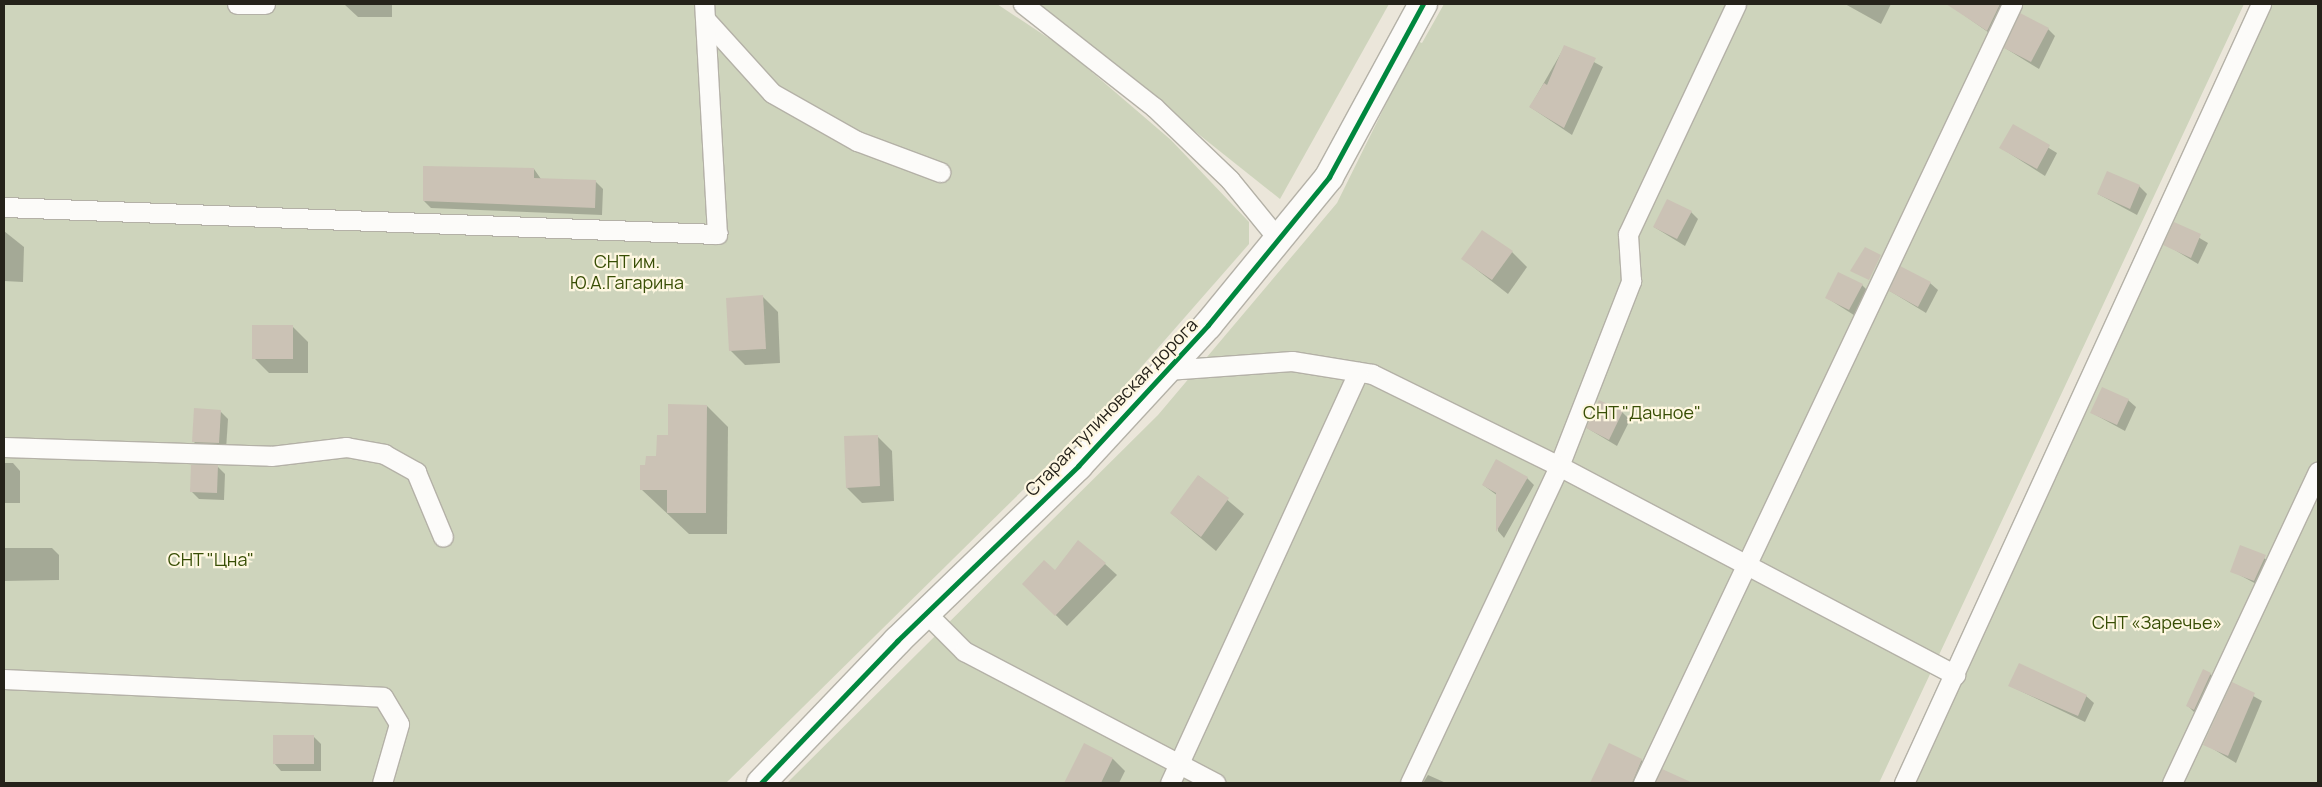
<!DOCTYPE html>
<meta charset="utf-8">
<style>
body{margin:0}
#map{position:relative;width:2322px;height:787px;overflow:hidden;background:#ebe6da;font-family:Manrope,sans-serif}
div>[style]{position:absolute}
[style*='--x']{left:calc(var(--x)*1px);top:calc(var(--y)*1px);width:calc(var(--w)*1px);rotate:calc(var(--a)*1deg)}
.green>*{inset:0;background:#ced4bc}
.shadow>*{inset:0;background:#0003}
.building>*{inset:0;background:#cbc2b5}
.roads{filter:drop-shadow(1px 0 #b4b1a7) drop-shadow(-1px 0 #b4b1a7) drop-shadow(0 1px #b4b1a7) drop-shadow(0 -1px #b4b1a7)}
.lane>*{height:19px;margin:-9.5px;padding:0 9.5px;transform-origin:9.5px;border-radius:9.5px;background:#fcfbf9}
.secondary>*{height:28px;margin:-14px;padding:0 14px;transform-origin:14px;border-radius:14px;background:#fcfbf9}
.cycleway>*{height:5px;margin:-2.5px;padding:0 2.5px;transform-origin:2.5px;border-radius:2.5px;background:#00873e}
span{translate:-50% -50%;white-space:nowrap;text-align:center;line-height:1.15;-webkit-text-stroke:4.5px #fef7e1;paint-order:stroke}
.park-label{font-size:18px;color:#384e05}
.street-label{font-size:18px;color:#25221a}
.frame{position:absolute;inset:0;border:5px solid #25221a;pointer-events:none}
</style>
<div id="map">
<div class="green">
<i style="clip-path:polygon(4px 4px,997px 4px,1065px 49px,1171px 140px,1249px 222px,1249px 244px,1101px 413px,726px 783px,4px 783px)"></i>
<i style="clip-path:polygon(1035px 4px,1389px 4px,1280px 199px)"></i>
<i style="clip-path:polygon(1444px 4px,2244px 4px,1879px 783px,787px 783px,1158px 415px,1337px 203px,1417px 41px,1422px 43px)"></i>
<i style="clip-path:polygon(2269px 4px,2318px 4px,2318px 783px,1904px 783px)"></i>
</div>
<div class="shadow">
<i style="clip-path:polygon(344px 4px,392px 4px,392px 17px,358px 17px)"></i>
<i style="clip-path:polygon(1845px 4px,1891px 4px,1881px 24px)"></i>
<i style="clip-path:polygon(1968px 4px,2003px 4px,1995px 37px,1961px 13px)"></i>
<i style="clip-path:polygon(2048px 29px,2055px 36px,2039px 69px,2005px 48px)"></i>
<i style="clip-path:polygon(1565px 46px,1603px 67px,1572px 135px,1530px 107px)"></i>
<i style="clip-path:polygon(2013px 126px,2057px 153px,2045px 176px,2001px 148px)"></i>
<i style="clip-path:polygon(534px 169px,541px 179px,595px 181px,603px 189px,602px 215px,431px 208px,424px 201px)"></i>
<i style="clip-path:polygon(2139px 186px,2147px 194px,2137px 215px,2098px 194px)"></i>
<i style="clip-path:polygon(1691px 212px,1698px 219px,1685px 246px,1654px 227px)"></i>
<i style="clip-path:polygon(2174px 223px,2208px 243px,2198px 264px,2165px 244px)"></i>
<i style="clip-path:polygon(4px 231px,24px 247px,23px 282px,4px 281px)"></i>
<i style="clip-path:polygon(1512px 252px,1527px 267px,1508px 294px,1463px 259px)"></i>
<i style="clip-path:polygon(1930px 283px,1938px 290px,1926px 313px,1890px 291px)"></i>
<i style="clip-path:polygon(1862px 285px,1869px 292px,1857px 317px,1827px 298px)"></i>
<i style="clip-path:polygon(763px 297px,778px 312px,780px 363px,745px 365px,730px 350px)"></i>
<i style="clip-path:polygon(293px 327px,308px 342px,308px 373px,269px 373px,254px 358px)"></i>
<i style="clip-path:polygon(2128px 400px,2136px 407px,2125px 431px,2092px 413px)"></i>
<i style="clip-path:polygon(707px 406px,728px 427px,727px 534px,689px 534px,641px 489px,646px 466px)"></i>
<i style="clip-path:polygon(220px 411px,228px 419px,226px 450px,201px 449px,194px 442px)"></i>
<i style="clip-path:polygon(1622px 412px,1630px 420px,1617px 446px,1587px 428px)"></i>
<i style="clip-path:polygon(877px 436px,892px 451px,894px 501px,862px 503px,847px 488px)"></i>
<i style="clip-path:polygon(4px 463px,13px 463px,20px 471px,20px 503px,4px 503px)"></i>
<i style="clip-path:polygon(218px 467px,225px 474px,224px 500px,199px 499px,192px 492px)"></i>
<i style="clip-path:polygon(1199px 476px,1244px 514px,1216px 551px,1171px 513px)"></i>
<i style="clip-path:polygon(1527px 478px,1534px 485px,1504px 538px,1498px 531px,1498px 496px,1483px 485px)"></i>
<i style="clip-path:polygon(2241px 546px,2273px 563px,2262px 587px,2232px 571px)"></i>
<i style="clip-path:polygon(4px 548px,52px 548px,59px 555px,59px 580px,4px 581px)"></i>
<i style="clip-path:polygon(1105px 564px,1117px 575px,1067px 626px,1024px 584px,1055px 572px)"></i>
<i style="clip-path:polygon(2210px 674px,2218px 681px,2195px 713px,2188px 706px)"></i>
<i style="clip-path:polygon(2232px 684px,2262px 701px,2236px 763px,2205px 744px)"></i>
<i style="clip-path:polygon(2010px 686px,2086px 696px,2094px 703px,2085px 722px)"></i>
<i style="clip-path:polygon(314px 737px,321px 744px,321px 771px,281px 771px,274px 763px)"></i>
<i style="clip-path:polygon(1084px 745px,1113px 759px,1125px 771px,1119px 783px,1065px 783px)"></i>
<i style="clip-path:polygon(1641px 760px,1649px 767px,1644px 783px,1621px 783px,1606px 775px)"></i>
<i style="clip-path:polygon(1663px 770px,1688px 783px,1689px 783px,1654px 783px)"></i>
<i style="clip-path:polygon(1428px 775px,1446px 783px,1423px 783px)"></i>
</div>
<div class="building">
<i style="clip-path:polygon(1946px 4px,2000px 4px,1987px 31px)"></i>
<i style="clip-path:polygon(2020px 13px,2049px 28px,2031px 62px,2004px 48px)"></i>
<i style="clip-path:polygon(1564px 45px,1596px 58px,1564px 128px,1529px 107px,1544px 83px,1547px 85px)"></i>
<i style="clip-path:polygon(2013px 124px,2050px 145px,2037px 169px,1999px 148px)"></i>
<i style="clip-path:polygon(423px 166px,534px 168px,534px 178px,596px 180px,595px 208px,423px 201px)"></i>
<i style="clip-path:polygon(2107px 171px,2140px 185px,2130px 209px,2097px 194px)"></i>
<i style="clip-path:polygon(1667px 199px,1692px 211px,1677px 239px,1653px 227px)"></i>
<i style="clip-path:polygon(2174px 222px,2201px 234px,2191px 258px,2163px 245px)"></i>
<i style="clip-path:polygon(1482px 230px,1513px 251px,1492px 280px,1461px 259px)"></i>
<i style="clip-path:polygon(1865px 247px,1881px 255px,1869px 280px,1850px 271px)"></i>
<i style="clip-path:polygon(1900px 266px,1931px 282px,1918px 307px,1889px 291px)"></i>
<i style="clip-path:polygon(1838px 272px,1863px 284px,1849px 310px,1825px 298px)"></i>
<i style="clip-path:polygon(763px 295px,766px 349px,729px 351px,726px 298px)"></i>
<i style="clip-path:polygon(252px 325px,293px 325px,293px 359px,252px 359px)"></i>
<i style="clip-path:polygon(2102px 387px,2129px 399px,2117px 425px,2090px 413px)"></i>
<i style="clip-path:polygon(1599px 400px,1623px 411px,1609px 440px,1586px 428px)"></i>
<i style="clip-path:polygon(668px 404px,707px 405px,706px 513px,667px 513px,667px 490px,640px 490px,640px 465px,645px 465px,646px 456px,656px 456px,657px 435px,668px 435px)"></i>
<i style="clip-path:polygon(194px 408px,221px 410px,219px 443px,192px 442px)"></i>
<i style="clip-path:polygon(878px 435px,880px 486px,846px 488px,844px 436px)"></i>
<i style="clip-path:polygon(1496px 459px,1528px 477px,1496px 532px,1496px 493px,1482px 485px)"></i>
<i style="clip-path:polygon(191px 465px,218px 465px,217px 493px,190px 492px)"></i>
<i style="clip-path:polygon(1198px 475px,1229px 498px,1201px 537px,1170px 513px)"></i>
<i style="clip-path:polygon(1078px 540px,1106px 563px,1055px 616px,1022px 584px,1044px 560px,1055px 570px)"></i>
<i style="clip-path:polygon(2240px 545px,2266px 555px,2254px 581px,2230px 572px)"></i>
<i style="clip-path:polygon(2019px 663px,2087px 695px,2078px 716px,2008px 686px)"></i>
<i style="clip-path:polygon(2203px 669px,2211px 673px,2194px 710px,2186px 706px)"></i>
<i style="clip-path:polygon(2232px 682px,2255px 693px,2228px 756px,2203px 745px)"></i>
<i style="clip-path:polygon(273px 735px,314px 735px,314px 764px,273px 764px)"></i>
<i style="clip-path:polygon(1084px 743px,1113px 758px,1101px 783px,1064px 783px)"></i>
<i style="clip-path:polygon(1609px 743px,1642px 759px,1632px 783px,1590px 783px)"></i>
<i style="clip-path:polygon(1662px 769px,1693px 783px,1655px 783px)"></i>
</div>
<div class="roads">
<div class="lane">
<i style="--x:237;--y:4;--w:28;--a:0"></i>
<i style="--x:1023;--y:4;--w:167;--a:38.2"></i>
<i style="--x:1154;--y:107;--w:105;--a:43.8"></i>
<i style="--x:1230;--y:180;--w:77;--a:50.8"></i>
<i style="--x:706;--y:20;--w:98;--a:47.9"></i>
<i style="--x:772;--y:93;--w:98;--a:29.5"></i>
<i style="--x:857;--y:141;--w:89;--a:20.5"></i>
<i style="--x:4;--y:207;--w:714;--a:2.17"></i>
<i style="--x:717;--y:234;--w:230;--a:-93.2"></i>
<i style="--x:1167;--y:370;--w:125;--a:-4.1"></i>
<i style="--x:1292;--y:361;--w:81;--a:9.2"></i>
<i style="--x:1372;--y:374;--w:208;--a:26.2"></i>
<i style="--x:1559;--y:466;--w:199;--a:-68.7"></i>
<i style="--x:1631;--y:281;--w:47;--a:-93.7"></i>
<i style="--x:1628;--y:234;--w:254;--a:-64.8"></i>
<i style="--x:4;--y:447;--w:267;--a:1.9"></i>
<i style="--x:271;--y:456;--w:76;--a:-6.8"></i>
<i style="--x:346;--y:447;--w:39;--a:10"></i>
<i style="--x:384;--y:454;--w:37;--a:29"></i>
<i style="--x:416;--y:472;--w:70;--a:67.4"></i>
<i style="--x:926;--y:613;--w:54;--a:45"></i>
<i style="--x:964;--y:651;--w:284;--a:27.7"></i>
<i style="--x:4;--y:679;--w:379;--a:2.7"></i>
<i style="--x:383;--y:697;--w:31;--a:59"></i>
<i style="--x:399;--y:724;--w:61;--a:106.1"></i>
<i style="--x:1170;--y:783;--w:452;--a:-65.4"></i>
<i style="--x:1410;--y:783;--w:350;--a:-64.8"></i>
<i style="--x:1559;--y:466;--w:448;--a:27.8"></i>
<i style="--x:1643;--y:783;--w:862;--a:-64.65"></i>
<i style="--x:1904;--y:783;--w:857;--a:-65.38"></i>
<i style="--x:2172;--y:783;--w:344;--a:-64.9"></i>
</div>
<div class="secondary">
<i style="--x:761;--y:783;--w:197;--a:-46.2"></i>
<i style="--x:897;--y:641;--w:252;--a:-44"></i>
<i style="--x:1078;--y:466;--w:192;--a:-47.3"></i>
<i style="--x:1208;--y:325;--w:191;--a:-50.7"></i>
<i style="--x:1329;--y:177;--w:197;--a:-61.5"></i>
</div>
</div>
<div class="cycleway">
<i style="--x:761;--y:783;--w:197;--a:-46.2"></i>
<i style="--x:897;--y:641;--w:252;--a:-44"></i>
<i style="--x:1078;--y:466;--w:192;--a:-47.3"></i>
<i style="--x:1208;--y:325;--w:191;--a:-50.7"></i>
<i style="--x:1329;--y:177;--w:197;--a:-61.5"></i>
</div>
<div class="park-label">
<span style="left:627px;top:272px">СНТ им.<br>Ю.А.Гагарина</span>
<span style="left:1642px;top:412px">СНТ "Дачное"</span>
<span style="left:211px;top:559px">СНТ "Цна"</span>
<span style="left:2157px;top:622px">СНТ «Заречье»</span>
</div>
<div class="street-label">
<span style="left:1111px;top:407px;rotate:-46deg">Старая тулиновская дорога</span>
</div>
<div class="frame"></div>
</div>
